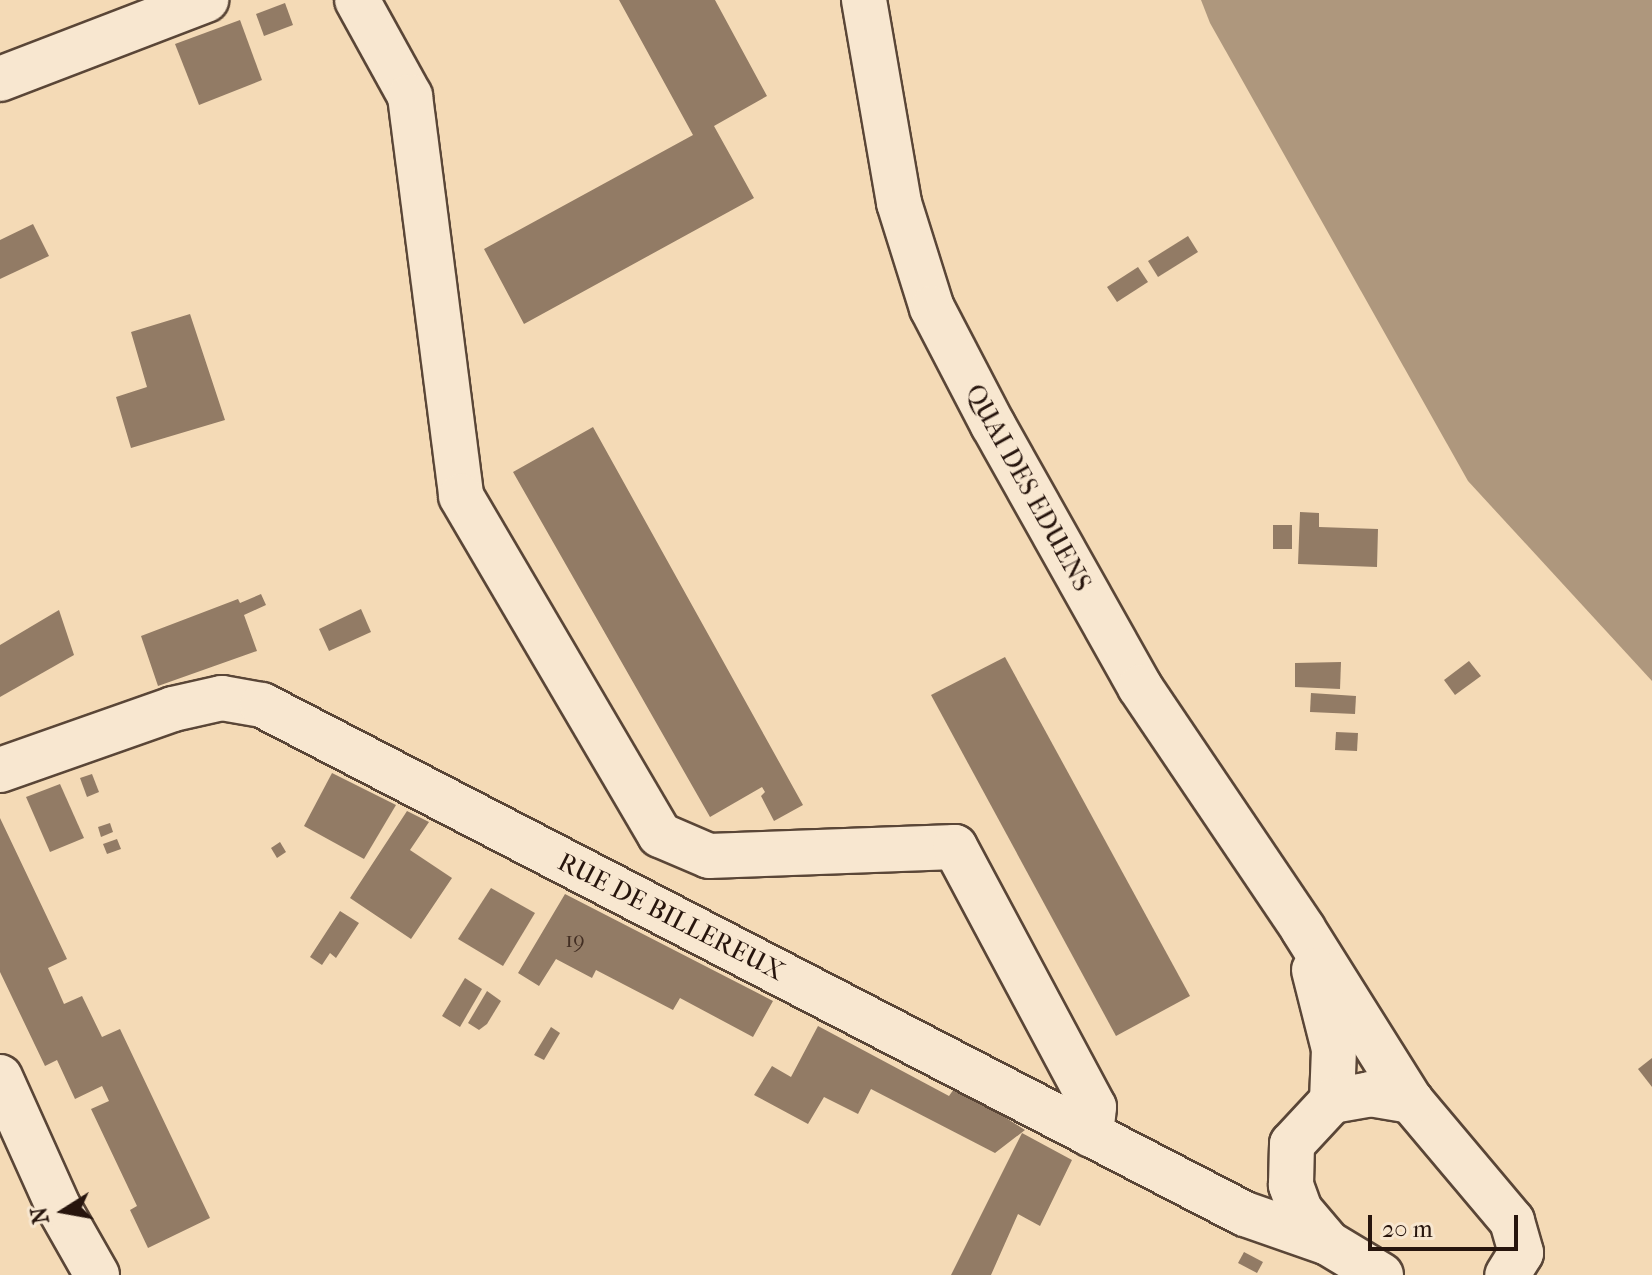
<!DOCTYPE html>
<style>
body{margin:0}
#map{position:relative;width:1652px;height:1275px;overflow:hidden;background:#f4dab6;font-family:"IM FELL French Canon",serif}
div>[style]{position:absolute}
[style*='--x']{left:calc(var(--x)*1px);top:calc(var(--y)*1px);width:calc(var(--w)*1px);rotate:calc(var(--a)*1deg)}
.water>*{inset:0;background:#ae977d}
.building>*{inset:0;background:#927b65}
.roads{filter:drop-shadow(2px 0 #5a4637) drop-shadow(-2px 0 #5a4637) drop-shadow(0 2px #5a4637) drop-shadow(0 -2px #5a4637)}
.minor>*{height:44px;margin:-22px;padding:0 22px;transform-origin:22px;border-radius:22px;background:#f8e7d0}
span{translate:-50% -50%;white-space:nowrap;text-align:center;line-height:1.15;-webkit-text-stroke:6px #f8e7d0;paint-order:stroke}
.number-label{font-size:22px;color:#422e23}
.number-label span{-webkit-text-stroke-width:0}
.street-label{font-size:26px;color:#27150d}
.north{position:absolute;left:24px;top:1171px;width:80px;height:80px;-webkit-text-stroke:6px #f8e7d0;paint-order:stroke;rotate:259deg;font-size:22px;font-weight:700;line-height:32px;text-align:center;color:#27150d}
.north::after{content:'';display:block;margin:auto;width:28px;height:36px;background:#27150d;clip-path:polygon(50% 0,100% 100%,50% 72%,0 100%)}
.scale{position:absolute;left:1368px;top:1215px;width:150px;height:36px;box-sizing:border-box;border:4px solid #27150d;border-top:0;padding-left:10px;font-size:24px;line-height:28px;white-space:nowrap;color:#27150d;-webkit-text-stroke:6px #f8e7d0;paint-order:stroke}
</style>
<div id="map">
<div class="water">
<i style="clip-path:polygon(1201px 0,1652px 0,1652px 681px,1468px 481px,1210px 23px)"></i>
</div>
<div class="building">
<i style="clip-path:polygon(619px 0,715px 0,767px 96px,714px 126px,754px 198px,524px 324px,484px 249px,693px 135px)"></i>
<i style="clip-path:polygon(285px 3px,293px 25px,264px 36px,256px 14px)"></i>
<i style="clip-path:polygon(240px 20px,262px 80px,199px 105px,175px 44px)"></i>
<i style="clip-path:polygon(33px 224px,49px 256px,0 279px,0 240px)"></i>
<i style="clip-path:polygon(1188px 236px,1198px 252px,1158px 277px,1148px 261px)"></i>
<i style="clip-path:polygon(1138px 267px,1148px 282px,1117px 302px,1107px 287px)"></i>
<i style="clip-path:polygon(190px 314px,225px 420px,131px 448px,116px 397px,147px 387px,131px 332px)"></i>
<i style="clip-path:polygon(593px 427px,803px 805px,774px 821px,761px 796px,765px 792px,762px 787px,710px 817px,513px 472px)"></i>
<i style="clip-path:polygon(1300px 512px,1319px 513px,1319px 527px,1378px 529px,1377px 567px,1298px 564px)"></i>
<i style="clip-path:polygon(1273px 525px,1292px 525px,1292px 549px,1273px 549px)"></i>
<i style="clip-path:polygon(261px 594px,266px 605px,244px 615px,257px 651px,158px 686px,141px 636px,238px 599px,240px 603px)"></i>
<i style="clip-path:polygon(361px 609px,371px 632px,329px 651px,319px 629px)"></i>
<i style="clip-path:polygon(59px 610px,74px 655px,0 697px,0 645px)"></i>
<i style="clip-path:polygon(1005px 657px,1190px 996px,1116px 1036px,931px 695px)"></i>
<i style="clip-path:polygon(1469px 661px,1481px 676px,1455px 695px,1444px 680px)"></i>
<i style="clip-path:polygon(1341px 662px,1340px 689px,1295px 687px,1295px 663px)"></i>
<i style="clip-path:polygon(1311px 693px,1356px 696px,1355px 714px,1310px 712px)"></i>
<i style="clip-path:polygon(1336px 732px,1358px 733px,1357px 751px,1335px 750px)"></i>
<i style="clip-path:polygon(332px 773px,396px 805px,364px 859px,304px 826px)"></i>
<i style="clip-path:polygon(92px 774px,99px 792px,87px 797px,80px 778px)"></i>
<i style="clip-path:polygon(60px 784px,84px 838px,50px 852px,26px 797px)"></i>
<i style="clip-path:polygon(407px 811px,429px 822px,410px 850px,452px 878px,411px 939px,350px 898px)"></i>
<i style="clip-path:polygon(0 818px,67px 959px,48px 968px,64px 1004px,82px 996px,102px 1037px,120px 1029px,210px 1218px,148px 1248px,130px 1210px,137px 1206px,91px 1109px,109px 1101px,102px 1086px,75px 1099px,57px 1060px,45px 1066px,0 972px)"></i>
<i style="clip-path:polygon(110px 823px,113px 832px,101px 837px,98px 827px)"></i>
<i style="clip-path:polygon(117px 839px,121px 849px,107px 854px,103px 844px)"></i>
<i style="clip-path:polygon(280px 842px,286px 852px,277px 858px,271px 848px)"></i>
<i style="clip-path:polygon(491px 888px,535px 913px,503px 966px,458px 939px)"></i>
<i style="clip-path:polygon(565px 894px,773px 1001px,753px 1037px,680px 998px,673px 1010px,596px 970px,592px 978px,556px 959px,539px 986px,518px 973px)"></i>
<i style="clip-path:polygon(340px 911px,359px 923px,336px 958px,330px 953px,322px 965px,310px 957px)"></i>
<i style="clip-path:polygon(465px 978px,482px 989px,460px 1027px,442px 1016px)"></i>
<i style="clip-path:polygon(487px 991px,501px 1001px,487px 1024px,479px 1030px,468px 1023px)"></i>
<i style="clip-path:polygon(818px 1026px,949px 1096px,956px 1086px,1025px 1130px,995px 1153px,871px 1089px,858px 1114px,824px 1097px,808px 1124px,754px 1095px,772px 1066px,791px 1077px)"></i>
<i style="clip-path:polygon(551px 1027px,560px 1033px,544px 1060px,534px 1055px)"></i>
<i style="clip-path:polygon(1652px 1058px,1652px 1087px,1638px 1069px)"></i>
<i style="clip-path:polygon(1022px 1133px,1072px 1160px,1040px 1226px,1018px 1214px,991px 1275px,951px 1275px)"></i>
<i style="clip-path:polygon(1244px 1252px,1263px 1262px,1257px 1273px,1238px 1263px)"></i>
</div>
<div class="roads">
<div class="minor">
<i style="--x:357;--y:0;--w:110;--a:61.1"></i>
<i style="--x:410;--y:96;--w:403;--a:82.7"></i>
<i style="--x:461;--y:496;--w:393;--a:59.6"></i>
<i style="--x:660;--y:835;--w:53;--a:23.2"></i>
<i style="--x:709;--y:856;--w:246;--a:-2.1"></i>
<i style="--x:955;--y:847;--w:295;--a:61.9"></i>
<i style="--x:1094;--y:1107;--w:28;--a:96"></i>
<i style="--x:864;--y:0;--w:206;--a:80.2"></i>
<i style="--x:899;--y:203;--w:110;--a:72.6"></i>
<i style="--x:932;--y:308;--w:132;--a:62.5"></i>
<i style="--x:993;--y:425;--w:300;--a:60.7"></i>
<i style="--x:1140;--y:687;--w:292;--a:56"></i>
<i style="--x:1303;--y:929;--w:203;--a:57.9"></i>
<i style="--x:1411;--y:1101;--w:157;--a:49.9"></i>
<i style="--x:1512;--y:1221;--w:33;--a:74"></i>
<i style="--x:1521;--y:1253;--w:26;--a:122"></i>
<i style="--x:0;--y:79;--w:221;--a:-21"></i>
<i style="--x:0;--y:770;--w:183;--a:-19.4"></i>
<i style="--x:173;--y:709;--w:50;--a:-12.7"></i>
<i style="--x:222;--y:698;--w:41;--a:9.9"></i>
<i style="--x:262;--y:705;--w:1107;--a:27.38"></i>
<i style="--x:1245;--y:1214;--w:88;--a:19.3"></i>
<i style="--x:1314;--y:970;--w:81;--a:75.8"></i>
<i style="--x:1334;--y:1049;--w:52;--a:92.2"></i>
<i style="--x:0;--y:1077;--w:144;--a:65.8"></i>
<i style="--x:59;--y:1208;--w:77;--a:60.4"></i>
<i style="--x:1381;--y:1275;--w:62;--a:-148.9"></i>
<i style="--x:1328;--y:1243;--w:43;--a:-130.3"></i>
<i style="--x:1300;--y:1210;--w:27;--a:-110"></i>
<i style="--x:1291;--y:1185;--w:41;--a:-88.6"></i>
<i style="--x:1292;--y:1144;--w:59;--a:-47.1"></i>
<i style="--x:1332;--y:1101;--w:39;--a:-10"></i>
<i style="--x:1370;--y:1094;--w:42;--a:9.7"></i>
</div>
</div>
<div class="number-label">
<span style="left:575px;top:941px">19</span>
</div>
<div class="street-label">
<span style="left:1028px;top:488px;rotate:61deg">QUAI DES EDUENS</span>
<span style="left:671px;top:917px;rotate:27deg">RUE DE BILLEREUX</span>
</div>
<div class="north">N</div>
<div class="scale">20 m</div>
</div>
